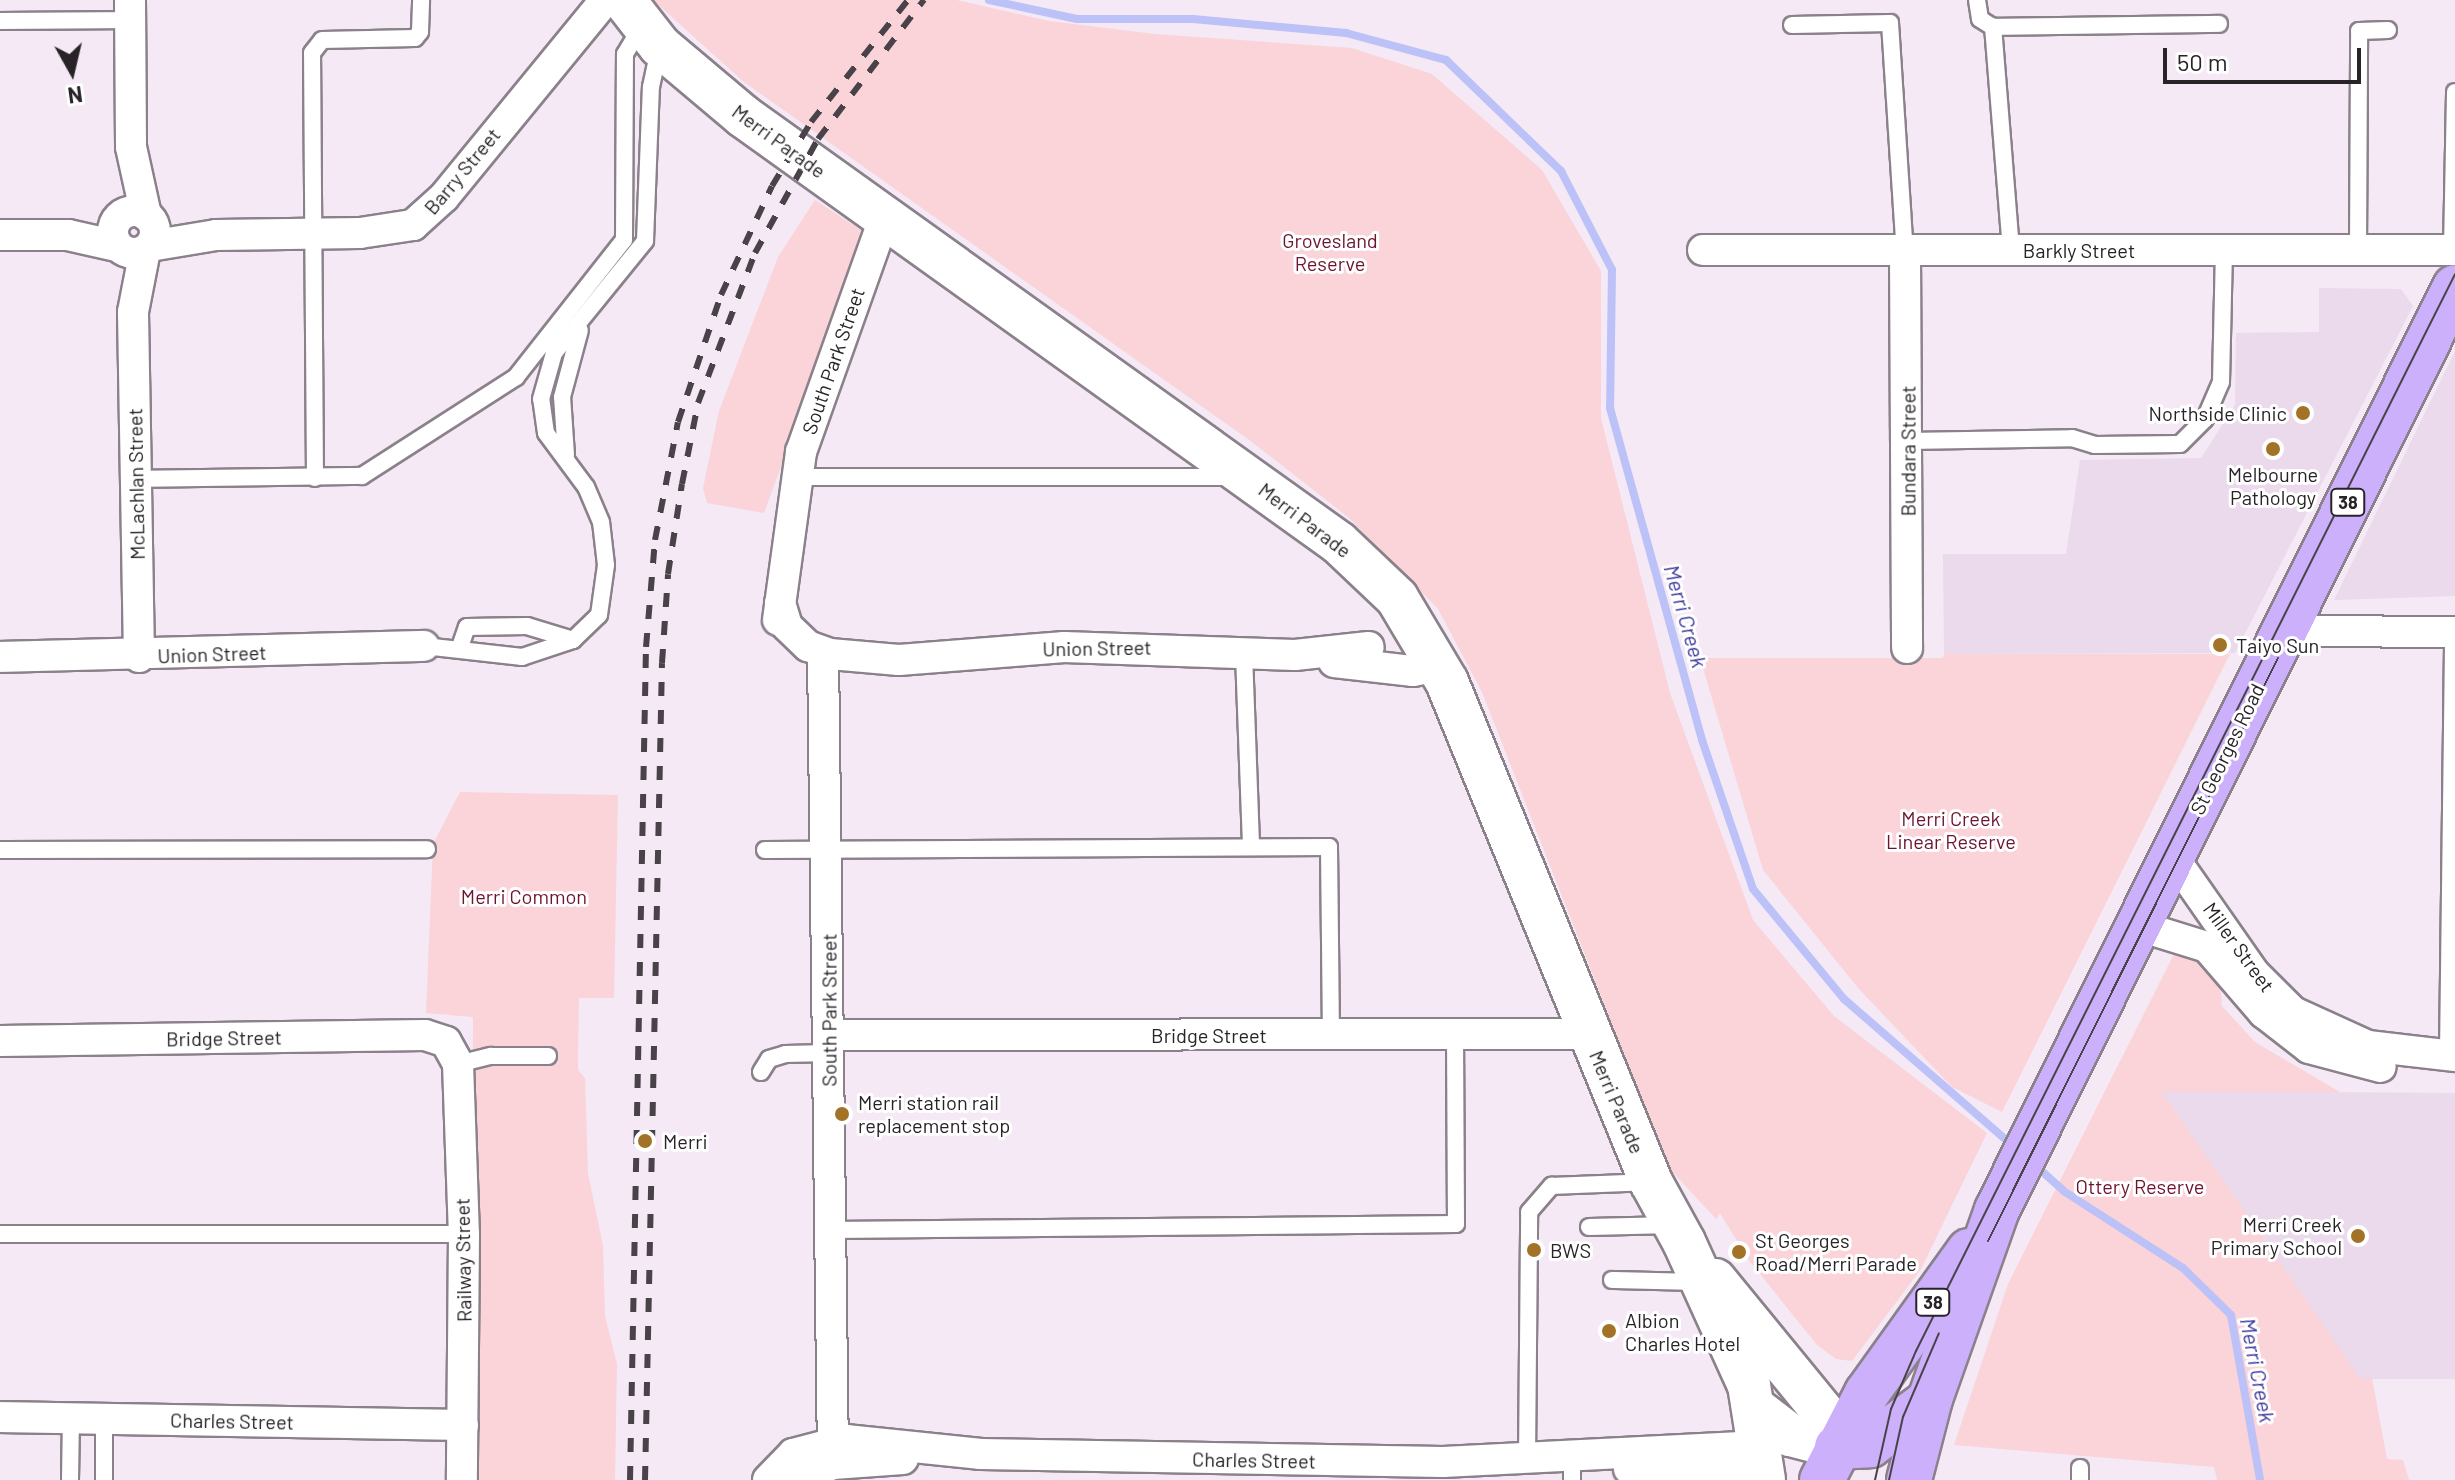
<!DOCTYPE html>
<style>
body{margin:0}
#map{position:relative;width:2455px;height:1480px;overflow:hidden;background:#f4e9f5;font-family:Barlow,sans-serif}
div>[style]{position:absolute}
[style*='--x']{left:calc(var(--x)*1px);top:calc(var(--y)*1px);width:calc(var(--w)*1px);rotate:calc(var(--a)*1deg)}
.built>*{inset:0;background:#eadaec}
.green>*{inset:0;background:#fad4d9}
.stream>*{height:8px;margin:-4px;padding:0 4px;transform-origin:4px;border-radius:4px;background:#bcc2f7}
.roads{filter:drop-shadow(2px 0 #8b818b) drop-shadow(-2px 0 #8b818b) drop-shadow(0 2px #8b818b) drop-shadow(0 -2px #8b818b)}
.lane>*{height:16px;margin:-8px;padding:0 8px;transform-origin:8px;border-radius:8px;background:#fff}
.street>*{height:30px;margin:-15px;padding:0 15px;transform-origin:15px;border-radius:15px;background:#fff}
.street>.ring{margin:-15px;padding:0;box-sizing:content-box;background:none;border:30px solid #fff;border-radius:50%}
.secondary>*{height:42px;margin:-21px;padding:0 21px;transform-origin:21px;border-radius:21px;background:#fff}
.highway>*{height:44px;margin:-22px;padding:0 22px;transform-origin:22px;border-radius:22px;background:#cdb0fc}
.tram>*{height:2px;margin:-1px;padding:0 1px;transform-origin:1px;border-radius:1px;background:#494349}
.rail>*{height:6px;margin-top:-3px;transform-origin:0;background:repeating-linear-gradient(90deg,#494349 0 14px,transparent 0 28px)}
.dots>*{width:22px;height:22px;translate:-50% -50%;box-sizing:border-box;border:4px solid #fff;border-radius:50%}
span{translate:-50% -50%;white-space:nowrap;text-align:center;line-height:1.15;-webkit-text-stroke:6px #fff;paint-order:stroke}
.shield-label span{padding:2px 6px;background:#fff;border:2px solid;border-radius:6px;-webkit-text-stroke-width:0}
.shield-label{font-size:18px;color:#272327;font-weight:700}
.street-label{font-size:20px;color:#272327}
.park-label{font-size:20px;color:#6d1430}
.poi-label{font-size:20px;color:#272327}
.right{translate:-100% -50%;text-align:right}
.left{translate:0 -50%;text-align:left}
.water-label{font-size:22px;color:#3f3b9c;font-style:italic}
.north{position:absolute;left:32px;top:32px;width:80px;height:80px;-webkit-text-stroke:6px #fff;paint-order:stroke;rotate:172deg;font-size:22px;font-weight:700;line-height:32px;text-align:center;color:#272327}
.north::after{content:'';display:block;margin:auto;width:28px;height:36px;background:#272327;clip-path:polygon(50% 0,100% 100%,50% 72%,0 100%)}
.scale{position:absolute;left:2163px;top:48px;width:198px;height:36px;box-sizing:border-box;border:4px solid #272327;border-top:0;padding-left:10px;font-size:24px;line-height:28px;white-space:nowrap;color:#272327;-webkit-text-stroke:6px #fff;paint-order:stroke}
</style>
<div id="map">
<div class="built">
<i style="clip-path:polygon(2319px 288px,2401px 289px,2413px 306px,2235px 653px,1944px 654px,1943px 554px,2066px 554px,2080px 460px,2201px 458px,2235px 405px,2236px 333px,2319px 332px)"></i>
<i style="clip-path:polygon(2455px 351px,2455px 596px,2334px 600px)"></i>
<i style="clip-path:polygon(2161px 1091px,2455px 1093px,2455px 1379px,2360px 1379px)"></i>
</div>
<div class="green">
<i style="clip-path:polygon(653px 0,957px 0,1049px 21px,1155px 34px,1352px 48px,1432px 74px,1542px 170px,1601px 271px,1601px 418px,1670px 693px,1753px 920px,1834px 1016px,1987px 1133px,1921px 1269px,1852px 1361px,1836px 1359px,1817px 1345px,1748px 1259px,1720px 1213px,1716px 1219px,1668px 1167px,1482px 692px,1438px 609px,1348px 517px,1252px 442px,744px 82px)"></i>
<i style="clip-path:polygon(815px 200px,861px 230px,811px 385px,764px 513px,707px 503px,703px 488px,719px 411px,778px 257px)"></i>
<i style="clip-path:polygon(1944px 654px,2230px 654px,2002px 1112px,1952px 1087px,1858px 988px,1763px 870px,1700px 658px,1943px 658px)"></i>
<i style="clip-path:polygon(460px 792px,618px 795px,614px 998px,579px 998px,578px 1056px,578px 1070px,585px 1078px,588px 1173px,603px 1246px,605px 1316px,617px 1364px,615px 1480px,472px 1480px,473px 1017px,426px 1013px,433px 844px)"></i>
<i style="clip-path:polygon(2176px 950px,2219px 970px,2222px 1006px,2255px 1042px,2340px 1092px,2162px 1092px,2360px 1378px,2372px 1378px,2387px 1459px,2403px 1460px,2409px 1480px,2217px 1480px,2214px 1467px,1954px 1445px,2008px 1284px)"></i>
</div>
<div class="stream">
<i style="--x:989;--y:0;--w:90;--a:12.2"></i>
<i style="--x:1077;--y:19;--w:116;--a:0"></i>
<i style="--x:1193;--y:19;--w:154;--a:5.2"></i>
<i style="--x:1346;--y:33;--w:104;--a:15.1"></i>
<i style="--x:1446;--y:60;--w:160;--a:44"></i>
<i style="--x:1561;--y:171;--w:111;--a:62.7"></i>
<i style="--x:1612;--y:270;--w:138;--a:90.8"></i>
<i style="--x:1610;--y:408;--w:345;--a:74.5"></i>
<i style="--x:1702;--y:740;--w:157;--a:71.1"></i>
<i style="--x:1753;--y:889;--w:143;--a:50.4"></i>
<i style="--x:1844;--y:999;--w:224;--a:41"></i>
<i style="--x:2035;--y:1165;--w:40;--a:42"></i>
<i style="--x:2065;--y:1192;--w:140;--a:32.8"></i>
<i style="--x:2183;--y:1268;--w:67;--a:44.4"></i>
<i style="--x:2231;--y:1315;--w:168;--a:80"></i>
</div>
<div class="roads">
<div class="lane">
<i style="--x:1977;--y:0;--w:19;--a:81"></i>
<i style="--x:1980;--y:19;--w:15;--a:32"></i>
<i style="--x:0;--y:21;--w:129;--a:-0.4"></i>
<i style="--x:1792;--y:25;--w:98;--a:-1.2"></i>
<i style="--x:1890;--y:23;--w:231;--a:86.3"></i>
<i style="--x:2011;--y:250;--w:224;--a:-94.6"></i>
<i style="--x:1993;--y:27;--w:226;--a:-0.8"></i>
<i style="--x:2358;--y:250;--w:219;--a:-89.7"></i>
<i style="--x:2359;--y:31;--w:29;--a:-2"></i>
<i style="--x:2452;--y:250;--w:158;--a:-88.9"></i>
<i style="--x:1908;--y:441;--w:164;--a:-1"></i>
<i style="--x:2072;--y:438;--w:24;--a:17"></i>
<i style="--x:2095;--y:445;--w:85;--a:-0.7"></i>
<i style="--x:2180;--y:444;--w:35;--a:-45"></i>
<i style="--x:2205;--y:419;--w:40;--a:-66.6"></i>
<i style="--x:2221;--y:382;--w:132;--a:-88.7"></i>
<i style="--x:566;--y:455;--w:58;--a:-93.9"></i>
<i style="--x:562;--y:397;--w:69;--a:-75"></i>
<i style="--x:795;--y:477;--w:438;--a:0"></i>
<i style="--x:315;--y:478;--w:425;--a:-90.4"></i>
<i style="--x:312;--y:53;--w:16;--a:-52"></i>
<i style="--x:322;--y:40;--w:93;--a:-1.2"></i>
<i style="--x:415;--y:38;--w:8;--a:-50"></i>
<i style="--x:420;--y:32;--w:32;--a:-88"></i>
<i style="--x:136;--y:479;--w:226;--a:-0.8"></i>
<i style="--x:362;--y:476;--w:183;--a:-32.7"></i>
<i style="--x:516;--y:377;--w:174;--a:-51.8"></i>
<i style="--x:624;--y:240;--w:186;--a:-89.7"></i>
<i style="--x:625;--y:54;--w:33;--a:-59"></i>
<i style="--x:424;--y:646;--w:99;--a:6.4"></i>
<i style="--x:522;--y:657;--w:54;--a:-18.4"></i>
<i style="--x:573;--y:640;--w:36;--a:-44"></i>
<i style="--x:599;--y:615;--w:50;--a:-82"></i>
<i style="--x:606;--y:565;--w:43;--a:-96.6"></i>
<i style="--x:601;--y:522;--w:38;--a:-113"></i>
<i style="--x:586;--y:487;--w:67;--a:-126.5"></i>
<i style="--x:546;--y:433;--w:34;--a:-98"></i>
<i style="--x:541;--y:399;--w:48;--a:-74.2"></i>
<i style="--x:554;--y:353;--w:144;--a:-50.9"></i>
<i style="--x:645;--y:241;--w:154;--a:-87.8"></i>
<i style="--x:651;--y:87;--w:39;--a:-78"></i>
<i style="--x:460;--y:647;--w:21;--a:-71"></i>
<i style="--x:467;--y:627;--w:60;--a:-1"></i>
<i style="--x:527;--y:626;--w:48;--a:16.9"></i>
<i style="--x:1244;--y:654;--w:193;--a:87.9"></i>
<i style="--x:0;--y:850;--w:427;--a:-0.1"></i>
<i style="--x:765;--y:850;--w:564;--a:-0.3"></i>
<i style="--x:1329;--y:847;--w:187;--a:89.4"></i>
<i style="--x:2448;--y:1055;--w:423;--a:-89.3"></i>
<i style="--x:458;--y:1064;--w:34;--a:-14"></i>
<i style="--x:491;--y:1056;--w:57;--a:0"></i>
<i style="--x:761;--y:1072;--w:15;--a:-58"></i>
<i style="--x:769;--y:1059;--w:17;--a:-17"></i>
<i style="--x:785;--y:1054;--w:44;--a:-1.3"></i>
<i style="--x:1589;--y:1227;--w:84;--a:-1.4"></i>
<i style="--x:831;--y:1230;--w:625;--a:-0.55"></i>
<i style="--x:1456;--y:1224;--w:190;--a:-90.3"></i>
<i style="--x:0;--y:1234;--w:464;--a:0"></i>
<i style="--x:1612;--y:1280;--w:87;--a:1.3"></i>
<i style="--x:104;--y:1418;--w:62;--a:90"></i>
<i style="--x:1527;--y:1461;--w:249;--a:-89.5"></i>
<i style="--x:1529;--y:1212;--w:35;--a:-49"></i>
<i style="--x:1552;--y:1186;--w:98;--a:-2.3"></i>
<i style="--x:1572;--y:1464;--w:16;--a:90"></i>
<i style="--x:2080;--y:1468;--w:12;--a:90"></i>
<i style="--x:70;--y:1480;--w:62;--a:-89.1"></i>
</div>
<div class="street">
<i style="--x:130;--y:0;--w:147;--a:89.6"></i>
<i style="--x:131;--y:147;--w:70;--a:77.6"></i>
<i class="ring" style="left:113px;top:211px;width:12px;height:12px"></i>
<i style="--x:0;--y:235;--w:68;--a:0"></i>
<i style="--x:68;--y:235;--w:50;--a:12.7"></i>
<i style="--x:150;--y:246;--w:67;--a:-9.5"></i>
<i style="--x:216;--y:235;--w:144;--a:-0.8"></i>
<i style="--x:360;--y:233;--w:54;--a:-8.6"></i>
<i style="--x:413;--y:225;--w:42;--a:-42.1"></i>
<i style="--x:444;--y:197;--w:254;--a:-50.7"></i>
<i style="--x:1703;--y:250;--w:752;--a:0"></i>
<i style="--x:1905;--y:254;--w:394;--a:89.7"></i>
<i style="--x:780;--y:603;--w:24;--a:73"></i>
<i style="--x:787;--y:626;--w:29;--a:44"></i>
<i style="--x:808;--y:646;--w:23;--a:20"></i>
<i style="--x:830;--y:654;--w:69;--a:5"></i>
<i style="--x:899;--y:660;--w:166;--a:-4.5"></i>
<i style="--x:1064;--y:647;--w:231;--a:2"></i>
<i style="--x:1295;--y:655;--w:74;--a:-6.2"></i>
<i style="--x:778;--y:620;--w:170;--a:-82.2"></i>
<i style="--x:801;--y:452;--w:251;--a:-70.4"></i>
<i style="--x:2284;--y:631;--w:171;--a:0.3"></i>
<i style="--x:823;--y:652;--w:812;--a:89.29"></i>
<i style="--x:0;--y:657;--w:424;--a:-1.5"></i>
<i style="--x:139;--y:657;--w:345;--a:-91"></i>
<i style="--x:133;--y:312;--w:63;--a:-79"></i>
<i style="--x:1334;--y:662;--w:80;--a:6.5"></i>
<i style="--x:1413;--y:671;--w:26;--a:-11"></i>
<i style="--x:2173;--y:857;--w:141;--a:55.1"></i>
<i style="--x:2254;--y:973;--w:55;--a:45"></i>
<i style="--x:2293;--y:1012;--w:82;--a:24.4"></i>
<i style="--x:2368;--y:1046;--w:88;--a:6.6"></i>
<i style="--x:2139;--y:926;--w:71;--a:17.2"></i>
<i style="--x:2207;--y:947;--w:87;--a:49.2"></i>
<i style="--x:2264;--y:1013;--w:57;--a:37.9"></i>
<i style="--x:2309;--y:1048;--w:74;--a:14.8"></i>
<i style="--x:829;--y:1035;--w:760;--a:-0.08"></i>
<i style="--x:0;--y:1041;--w:425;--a:-0.8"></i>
<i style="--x:425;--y:1035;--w:22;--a:18"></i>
<i style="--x:446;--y:1042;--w:25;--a:61"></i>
<i style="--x:458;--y:1064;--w:170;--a:88"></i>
<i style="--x:464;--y:1234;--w:246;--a:90.5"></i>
<i style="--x:0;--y:1417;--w:463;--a:1"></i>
<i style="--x:1629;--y:1469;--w:135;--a:1.7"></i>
<i style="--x:768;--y:1480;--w:36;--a:-46"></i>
<i style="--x:793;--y:1454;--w:55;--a:-14.8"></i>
<i style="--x:846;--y:1440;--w:136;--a:5.9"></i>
<i style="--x:981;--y:1454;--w:462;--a:1"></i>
<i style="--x:1443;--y:1462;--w:318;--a:-2.9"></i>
<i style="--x:797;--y:1480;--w:39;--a:-24"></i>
<i style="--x:833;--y:1464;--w:70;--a:-4.1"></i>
</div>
<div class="secondary">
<i style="--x:624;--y:0;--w:58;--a:52"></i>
<i style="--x:660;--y:46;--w:109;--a:40.1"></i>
<i style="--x:743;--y:116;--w:733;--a:35.62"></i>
<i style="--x:1339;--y:543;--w:80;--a:43.5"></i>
<i style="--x:1397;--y:598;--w:98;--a:59.2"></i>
<i style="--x:1447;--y:682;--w:540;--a:67.8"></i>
<i style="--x:1651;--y:1182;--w:68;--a:61.2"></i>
<i style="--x:1684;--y:1242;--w:157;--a:65.6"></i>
<i style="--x:1749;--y:1385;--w:96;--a:81"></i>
<i style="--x:1715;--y:1280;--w:178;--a:50.7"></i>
<i style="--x:1828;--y:1418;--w:30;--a:73"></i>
<i style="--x:1756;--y:1409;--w:43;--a:37.4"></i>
<i style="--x:1790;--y:1435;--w:49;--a:14.3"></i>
</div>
<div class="highway">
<i style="--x:1837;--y:1447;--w:33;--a:-3"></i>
<i style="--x:1870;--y:1445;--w:74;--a:-36.7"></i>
<i style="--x:1822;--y:1480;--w:98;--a:-62.7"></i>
<i style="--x:1867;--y:1393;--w:175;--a:-54.3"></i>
<i style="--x:1909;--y:1480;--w:84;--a:-75.5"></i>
<i style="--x:1930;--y:1399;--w:201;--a:-70.5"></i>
<i style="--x:1997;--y:1210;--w:1030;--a:-63.61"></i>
</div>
</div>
<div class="tram">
<i style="--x:1988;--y:1241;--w:651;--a:-63.55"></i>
<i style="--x:1875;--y:1480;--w:73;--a:-77.3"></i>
<i style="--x:1891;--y:1409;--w:63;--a:-66.7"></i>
<i style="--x:1916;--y:1351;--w:1204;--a:-63.41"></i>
<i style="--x:1889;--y:1480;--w:65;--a:-77.5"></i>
<i style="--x:1903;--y:1417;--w:91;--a:-66.8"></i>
</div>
<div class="rail">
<i style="--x:630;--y:1480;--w:833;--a:-88.9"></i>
<i style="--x:646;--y:647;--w:107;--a:-85.2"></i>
<i style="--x:655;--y:540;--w:120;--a:-79"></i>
<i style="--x:678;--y:422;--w:134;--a:-71.3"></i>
<i style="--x:721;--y:295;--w:120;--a:-64.9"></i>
<i style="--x:772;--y:186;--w:75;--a:-58.6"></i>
<i style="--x:811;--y:122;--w:156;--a:-51.5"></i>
<i style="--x:645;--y:1480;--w:817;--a:-88.81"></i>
<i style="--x:662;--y:663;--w:89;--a:-86.1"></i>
<i style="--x:668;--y:574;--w:91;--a:-81.2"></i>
<i style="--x:682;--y:484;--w:83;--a:-78.8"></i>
<i style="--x:698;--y:403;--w:160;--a:-69.2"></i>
<i style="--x:755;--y:253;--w:130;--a:-61.1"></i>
<i style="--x:818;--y:139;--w:175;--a:-52.7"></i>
</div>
<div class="dots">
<i style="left:2303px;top:413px;background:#a27226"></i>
<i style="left:2273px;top:449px;background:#a27226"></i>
<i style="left:2220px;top:645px;background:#a27226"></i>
<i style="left:842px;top:1114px;background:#a27226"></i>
<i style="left:645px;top:1141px;background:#a27226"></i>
<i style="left:2358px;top:1236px;background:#a27226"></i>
<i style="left:1534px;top:1250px;background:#a27226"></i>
<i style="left:1739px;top:1252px;background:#a27226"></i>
<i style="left:1609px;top:1331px;background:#a27226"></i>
</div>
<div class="shield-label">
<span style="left:2348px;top:502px">38</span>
<span style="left:1933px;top:1302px">38</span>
</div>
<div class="street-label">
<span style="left:779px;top:141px;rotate:36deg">Merri Parade</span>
<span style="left:462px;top:171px;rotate:-50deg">Barry Street</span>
<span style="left:2079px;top:250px">Barkly Street</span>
<span style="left:833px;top:361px;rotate:-71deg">South Park Street</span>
<span style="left:1908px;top:451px;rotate:-90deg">Bundara Street</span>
<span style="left:136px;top:484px;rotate:-91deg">McLachlan Street</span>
<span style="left:1305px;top:520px;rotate:37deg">Merri Parade</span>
<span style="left:1097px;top:648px;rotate:-1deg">Union Street</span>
<span style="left:212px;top:654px;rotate:-2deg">Union Street</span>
<span style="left:2227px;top:749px;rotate:-64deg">St Georges Road</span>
<span style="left:2239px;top:947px;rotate:54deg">Miller Street</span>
<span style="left:829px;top:1010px;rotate:-90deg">South Park Street</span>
<span style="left:1209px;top:1035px">Bridge Street</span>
<span style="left:224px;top:1038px;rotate:-1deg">Bridge Street</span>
<span style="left:1617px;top:1102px;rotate:67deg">Merri Parade</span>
<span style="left:463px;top:1260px;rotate:-91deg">Railway Street</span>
<span style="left:232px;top:1421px;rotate:1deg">Charles Street</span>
<span style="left:1254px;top:1460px;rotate:1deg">Charles Street</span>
</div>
<div class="park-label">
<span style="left:1330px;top:252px">Grovesland<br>Reserve</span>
<span style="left:1951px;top:830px">Merri Creek<br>Linear Reserve</span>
<span style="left:524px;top:896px">Merri Common</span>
<span style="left:2140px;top:1186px">Ottery Reserve</span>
</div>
<div class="poi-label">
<span class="right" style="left:2287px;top:413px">Northside Clinic</span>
<span style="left:2273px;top:486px">Melbourne<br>Pathology</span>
<span class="left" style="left:2236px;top:645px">Taiyo Sun</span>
<span class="left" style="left:858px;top:1114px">Merri station rail<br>replacement stop</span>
<span class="left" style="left:663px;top:1141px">Merri</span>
<span class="right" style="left:2342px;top:1236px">Merri Creek<br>Primary School</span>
<span class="left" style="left:1755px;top:1252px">St Georges<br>Road/Merri Parade</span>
<span class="left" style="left:1550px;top:1250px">BWS</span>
<span class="left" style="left:1625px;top:1332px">Albion<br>Charles Hotel</span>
</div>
<div class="water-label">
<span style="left:1686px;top:616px;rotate:74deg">Merri Creek</span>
<span style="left:2258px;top:1370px;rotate:79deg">Merri Creek</span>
</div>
<div class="north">N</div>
<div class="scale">50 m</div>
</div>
